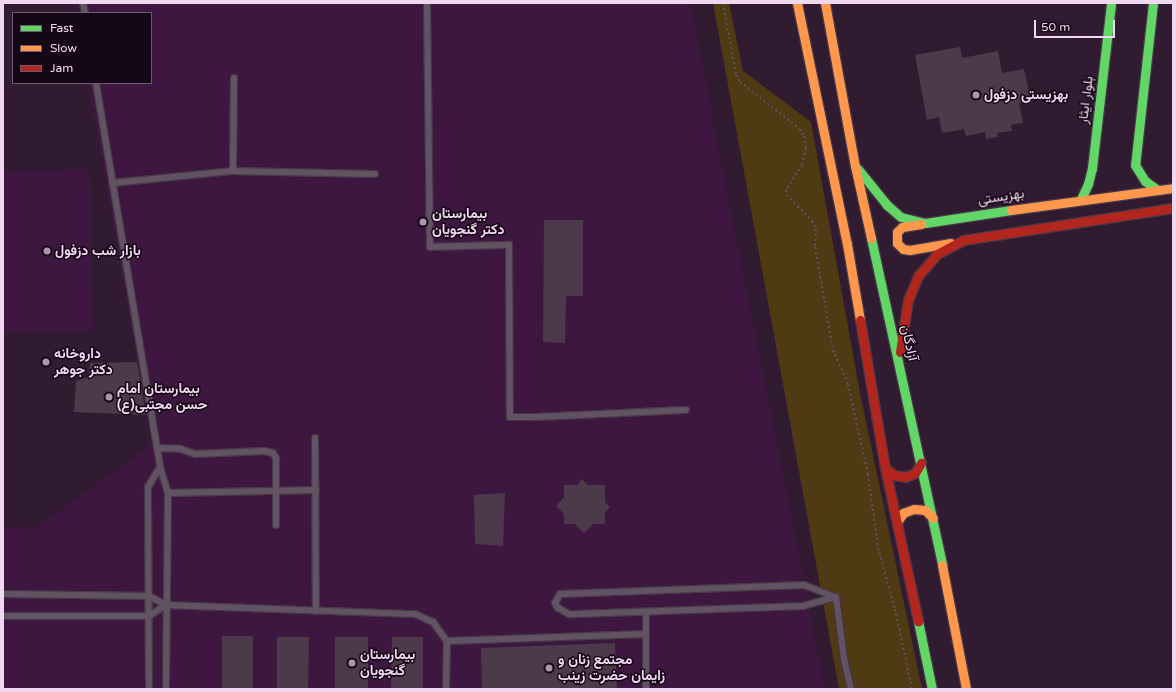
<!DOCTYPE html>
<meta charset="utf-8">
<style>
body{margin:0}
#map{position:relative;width:1176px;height:692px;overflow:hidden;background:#301b31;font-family:"Varela Round",Vazirmatn,sans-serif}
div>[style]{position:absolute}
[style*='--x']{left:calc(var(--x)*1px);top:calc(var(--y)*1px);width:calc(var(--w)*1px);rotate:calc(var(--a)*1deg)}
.built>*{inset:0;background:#3e1740}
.green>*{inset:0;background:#4e3b14}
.building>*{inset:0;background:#4c3a4a}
.path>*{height:2px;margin-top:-1px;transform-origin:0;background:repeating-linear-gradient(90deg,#605161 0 2px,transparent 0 5px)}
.roads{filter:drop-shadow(1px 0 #463647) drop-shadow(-1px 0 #463647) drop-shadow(0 1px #463647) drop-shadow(0 -1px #463647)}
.lane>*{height:6px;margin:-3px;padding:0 3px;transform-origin:3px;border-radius:3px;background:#625363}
.fast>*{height:9px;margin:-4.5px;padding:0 4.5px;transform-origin:4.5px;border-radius:4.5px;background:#63d668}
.slow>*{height:9px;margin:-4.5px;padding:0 4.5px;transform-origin:4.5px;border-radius:4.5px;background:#ff974d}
.jam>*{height:9px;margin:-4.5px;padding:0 4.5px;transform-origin:4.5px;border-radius:4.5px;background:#b3261e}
.dots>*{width:11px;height:11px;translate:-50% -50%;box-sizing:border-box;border:2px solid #160717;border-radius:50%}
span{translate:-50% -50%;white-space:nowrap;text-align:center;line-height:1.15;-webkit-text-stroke:3px #160717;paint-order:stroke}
.poi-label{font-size:14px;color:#f0d8f0;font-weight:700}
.left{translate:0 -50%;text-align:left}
.street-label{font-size:14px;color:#f0d8f0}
.frame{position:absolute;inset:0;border:4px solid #f0d8f0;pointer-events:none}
.legend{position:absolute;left:12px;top:12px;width:140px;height:72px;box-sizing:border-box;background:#160717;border:1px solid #6d5b6e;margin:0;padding:5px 7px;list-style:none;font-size:12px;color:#f0d8f0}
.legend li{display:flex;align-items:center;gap:8px;height:20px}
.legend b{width:20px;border:1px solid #6d5b6e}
.scale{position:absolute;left:1034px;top:20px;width:81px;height:18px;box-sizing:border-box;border:2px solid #f0d8f0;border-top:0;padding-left:5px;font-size:12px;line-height:14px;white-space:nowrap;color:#f0d8f0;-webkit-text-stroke:3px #160717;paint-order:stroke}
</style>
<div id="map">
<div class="built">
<i style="clip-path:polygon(74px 3px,690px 3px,825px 689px,3px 689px,3px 528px,36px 527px,147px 448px,151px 438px,88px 83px,151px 83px,151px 13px,76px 13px)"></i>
<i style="clip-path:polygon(90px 169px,93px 331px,3px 333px,3px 171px)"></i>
</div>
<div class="green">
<i style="clip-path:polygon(713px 3px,729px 3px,743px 71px,811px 122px,860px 393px,922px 689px,839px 689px)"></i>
</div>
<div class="building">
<i style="clip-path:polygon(960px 47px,962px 58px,998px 51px,1002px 73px,1024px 69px,1031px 100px,1019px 103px,1023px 123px,1011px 125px,1012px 131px,997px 133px,998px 137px,986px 139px,985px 132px,966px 136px,964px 129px,942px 133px,939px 117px,927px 120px,915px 55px)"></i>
<i style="clip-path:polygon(544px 220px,583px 220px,583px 296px,566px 296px,565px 343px,543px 342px)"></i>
<i style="clip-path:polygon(137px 362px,146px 415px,74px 412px,76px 381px,89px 377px,90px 363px)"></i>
<i style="clip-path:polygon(582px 479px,588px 485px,605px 485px,605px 502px,610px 507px,605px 513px,605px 524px,593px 524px,584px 533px,575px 524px,564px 524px,564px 514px,556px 506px,564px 497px,564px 485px,577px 485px)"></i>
<i style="clip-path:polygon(505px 493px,503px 546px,475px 544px,474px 495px)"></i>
<i style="clip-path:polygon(222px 636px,253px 636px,253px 689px,222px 689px)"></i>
<i style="clip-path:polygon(277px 637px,309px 637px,308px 689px,277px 689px)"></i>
<i style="clip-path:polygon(335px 637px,368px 637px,368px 689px,335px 689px)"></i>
<i style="clip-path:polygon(392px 637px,423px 637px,423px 689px,391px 689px)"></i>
<i style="clip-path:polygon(615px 643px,617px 689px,482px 689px,481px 648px)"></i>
</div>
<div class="path">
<i style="--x:723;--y:3;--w:73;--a:79.8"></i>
<i style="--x:736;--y:75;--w:8;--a:60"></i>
<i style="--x:740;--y:82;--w:76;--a:38.1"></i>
<i style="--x:800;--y:129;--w:8;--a:60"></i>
<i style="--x:804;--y:136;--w:12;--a:81"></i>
<i style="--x:806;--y:148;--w:17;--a:103"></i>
<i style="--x:802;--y:165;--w:30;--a:123"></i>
<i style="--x:786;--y:190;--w:5;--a:79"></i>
<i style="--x:787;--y:195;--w:36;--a:46"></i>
<i style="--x:812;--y:221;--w:9;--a:63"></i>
<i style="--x:816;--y:229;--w:18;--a:93"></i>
<i style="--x:815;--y:247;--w:105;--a:80.1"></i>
<i style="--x:833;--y:350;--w:37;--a:66"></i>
<i style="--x:848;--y:384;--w:92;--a:77.5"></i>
<i style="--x:868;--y:474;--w:75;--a:82.3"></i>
<i style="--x:878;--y:548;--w:63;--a:74.4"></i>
<i style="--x:895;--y:609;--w:82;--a:78"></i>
</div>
<div class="roads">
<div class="lane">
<i style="--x:83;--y:3;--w:10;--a:79"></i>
<i style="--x:427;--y:3;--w:244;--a:89.3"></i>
<i style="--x:430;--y:247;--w:79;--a:-1.5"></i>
<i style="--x:509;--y:245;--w:172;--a:89.7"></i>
<i style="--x:510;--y:417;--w:25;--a:0"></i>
<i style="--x:535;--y:417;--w:151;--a:-2.7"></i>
<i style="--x:96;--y:83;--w:389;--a:80.5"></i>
<i style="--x:160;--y:467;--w:27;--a:73"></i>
<i style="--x:168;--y:493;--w:196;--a:90.6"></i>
<i style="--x:233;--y:171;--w:93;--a:-89.4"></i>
<i style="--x:112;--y:183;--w:122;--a:-5.7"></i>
<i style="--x:233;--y:171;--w:142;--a:1.2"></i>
<i style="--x:315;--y:438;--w:173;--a:89.7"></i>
<i style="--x:157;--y:448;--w:24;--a:2"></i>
<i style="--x:181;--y:449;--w:15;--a:20"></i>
<i style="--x:195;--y:454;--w:69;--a:-2.5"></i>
<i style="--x:264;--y:451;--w:9;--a:13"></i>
<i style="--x:273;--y:453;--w:6;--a:59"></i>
<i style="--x:276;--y:458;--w:67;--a:90"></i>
<i style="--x:168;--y:493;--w:148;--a:-1.2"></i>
<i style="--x:804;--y:585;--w:34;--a:21"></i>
<i style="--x:836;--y:597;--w:34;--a:165"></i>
<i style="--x:803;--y:606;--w:234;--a:178"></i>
<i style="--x:569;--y:614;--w:13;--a:-151"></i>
<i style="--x:558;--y:608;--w:6;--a:-121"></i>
<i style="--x:555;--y:603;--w:10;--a:-61"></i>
<i style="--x:560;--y:594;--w:244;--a:-2.1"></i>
<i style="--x:3;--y:594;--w:146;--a:0.8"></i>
<i style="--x:149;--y:596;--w:19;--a:28"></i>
<i style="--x:166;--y:605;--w:249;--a:2.1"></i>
<i style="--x:415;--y:614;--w:20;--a:24"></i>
<i style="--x:433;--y:622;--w:24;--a:54"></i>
<i style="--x:447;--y:641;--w:48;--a:91.2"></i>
<i style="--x:836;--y:597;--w:63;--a:82.6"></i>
<i style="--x:844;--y:659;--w:31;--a:77"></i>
<i style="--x:3;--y:616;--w:146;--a:0"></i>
<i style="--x:149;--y:616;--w:20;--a:-33"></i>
<i style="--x:646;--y:634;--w:55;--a:90"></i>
<i style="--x:447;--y:641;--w:199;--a:-2"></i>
<i style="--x:646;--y:634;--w:22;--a:-90"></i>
<i style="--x:149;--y:689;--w:202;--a:-90.3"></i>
<i style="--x:148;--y:487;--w:23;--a:-59"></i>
</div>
<div class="fast">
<i style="--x:1153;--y:3;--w:163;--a:96.3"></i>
<i style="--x:1135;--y:165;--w:19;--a:58"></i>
<i style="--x:1145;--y:181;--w:16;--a:35"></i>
<i style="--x:858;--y:169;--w:46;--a:51.1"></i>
<i style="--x:887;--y:205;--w:18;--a:41"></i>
<i style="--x:901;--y:217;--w:25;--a:14"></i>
<i style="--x:925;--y:223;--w:87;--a:-8.6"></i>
<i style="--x:1081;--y:199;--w:17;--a:-65"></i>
<i style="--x:1088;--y:184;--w:16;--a:-76"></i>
<i style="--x:1092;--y:168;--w:166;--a:-83.4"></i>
<i style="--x:871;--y:238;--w:335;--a:77.7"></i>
<i style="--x:918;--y:621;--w:69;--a:78.4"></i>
</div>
<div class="slow">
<i style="--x:797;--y:3;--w:246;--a:78.3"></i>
<i style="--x:847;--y:244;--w:77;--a:80.3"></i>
<i style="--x:825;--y:3;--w:166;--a:79.6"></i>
<i style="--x:855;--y:166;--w:74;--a:77.5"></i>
<i style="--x:1011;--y:210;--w:163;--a:-7.7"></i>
<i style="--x:921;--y:224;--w:19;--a:171"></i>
<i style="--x:902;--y:227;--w:7;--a:135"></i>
<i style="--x:897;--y:232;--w:11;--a:90"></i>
<i style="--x:897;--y:243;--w:8;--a:45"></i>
<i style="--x:903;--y:249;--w:7;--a:8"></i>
<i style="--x:910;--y:250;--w:41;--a:-9.9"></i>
<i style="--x:897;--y:522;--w:11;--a:-56"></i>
<i style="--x:903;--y:513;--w:12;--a:-20"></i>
<i style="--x:914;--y:509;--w:11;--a:5"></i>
<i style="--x:925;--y:510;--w:11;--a:45"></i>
<i style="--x:942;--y:565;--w:126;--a:79"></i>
</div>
<div class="jam">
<i style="--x:860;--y:320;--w:150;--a:80.4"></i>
<i style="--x:885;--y:468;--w:157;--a:77.8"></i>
<i style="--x:900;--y:352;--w:53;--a:-81.3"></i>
<i style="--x:908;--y:300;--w:26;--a:-67"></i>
<i style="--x:918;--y:276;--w:29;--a:-49"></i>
<i style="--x:937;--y:254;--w:30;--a:-28"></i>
<i style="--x:963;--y:240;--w:212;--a:-8.7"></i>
<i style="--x:885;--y:468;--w:11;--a:38"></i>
<i style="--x:894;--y:475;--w:11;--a:10"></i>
<i style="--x:905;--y:477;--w:11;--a:-22"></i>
<i style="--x:915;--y:473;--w:12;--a:-59"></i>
</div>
</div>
<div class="dots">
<i style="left:976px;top:95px;background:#ad96ad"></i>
<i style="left:423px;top:222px;background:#ad96ad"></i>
<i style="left:47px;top:251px;background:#ad96ad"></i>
<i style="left:46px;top:362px;background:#ad96ad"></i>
<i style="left:109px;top:397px;background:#ad96ad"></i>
<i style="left:352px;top:663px;background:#ad96ad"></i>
<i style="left:549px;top:668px;background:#ad96ad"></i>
</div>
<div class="poi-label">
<span class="left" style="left:984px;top:95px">بهزیستی دزفول</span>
<span class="left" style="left:432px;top:222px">بیمارستان<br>دکتر گنجویان</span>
<span class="left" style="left:55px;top:251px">بازار شب دزفول</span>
<span class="left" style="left:54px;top:362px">داروخانه<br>دکتر جوهر</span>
<span class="left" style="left:117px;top:397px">بیمارستان امام<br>حسن مجتبی(ع)</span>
<span class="left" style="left:360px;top:663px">بیمارستان<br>گنجویان</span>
<span class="left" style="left:558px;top:668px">مجتمع زنان و<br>زایمان حضرت زینب</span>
</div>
<div class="street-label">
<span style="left:1086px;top:100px;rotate:-83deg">بلوار ایثار</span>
<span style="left:1001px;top:197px;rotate:-9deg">بهزیستی</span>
<span style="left:909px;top:343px;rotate:78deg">آزادگان</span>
</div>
<div class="frame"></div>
<ul class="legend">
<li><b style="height:5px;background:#63d668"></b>Fast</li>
<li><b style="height:5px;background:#ff974d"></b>Slow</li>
<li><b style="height:5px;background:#b3261e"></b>Jam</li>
</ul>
<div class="scale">50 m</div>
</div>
